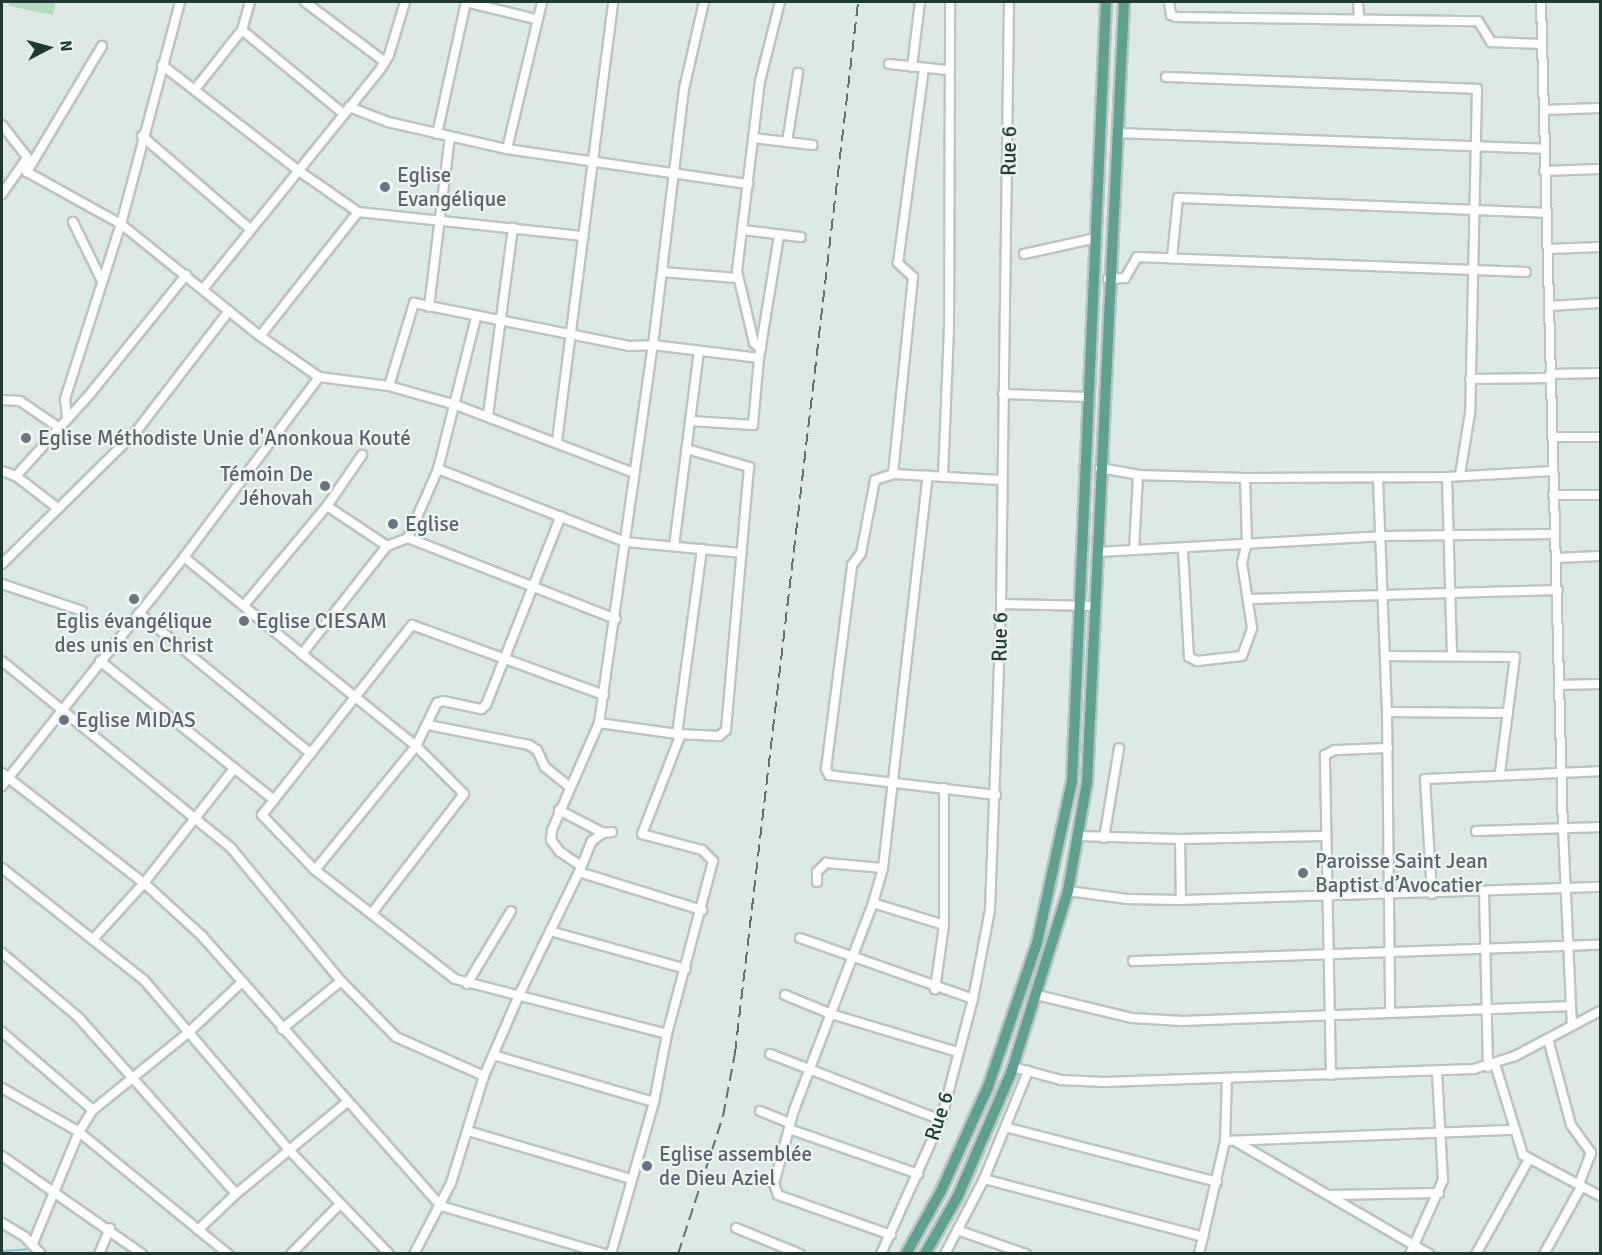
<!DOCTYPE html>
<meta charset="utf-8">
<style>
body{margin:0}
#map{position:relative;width:1602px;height:1255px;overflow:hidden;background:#dce9e4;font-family:Signika,sans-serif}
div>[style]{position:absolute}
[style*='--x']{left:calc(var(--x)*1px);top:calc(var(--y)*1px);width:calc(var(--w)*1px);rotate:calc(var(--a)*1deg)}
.green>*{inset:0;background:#b4dcbf}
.stream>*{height:2px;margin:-1px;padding:0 1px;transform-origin:1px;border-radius:1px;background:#81c5d2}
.roads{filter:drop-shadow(2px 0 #bcc4c2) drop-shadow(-2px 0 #bcc4c2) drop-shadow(0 2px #bcc4c2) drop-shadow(0 -2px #bcc4c2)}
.minor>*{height:8px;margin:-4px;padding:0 4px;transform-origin:4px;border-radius:4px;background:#fff}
.major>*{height:10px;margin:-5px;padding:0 5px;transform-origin:5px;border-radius:5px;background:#5fa190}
.rail>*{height:2px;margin-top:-1px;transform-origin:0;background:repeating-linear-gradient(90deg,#58756d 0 12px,transparent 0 18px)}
.dots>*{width:16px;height:16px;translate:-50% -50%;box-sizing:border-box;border:3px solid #edf6f1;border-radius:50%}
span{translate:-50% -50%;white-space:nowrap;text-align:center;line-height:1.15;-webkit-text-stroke:4.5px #edf6f1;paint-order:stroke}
.street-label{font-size:21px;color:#1e3932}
.worship-label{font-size:21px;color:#5b616d}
.left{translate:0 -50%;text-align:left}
.right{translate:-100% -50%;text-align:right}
.frame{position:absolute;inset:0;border:3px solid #1e3932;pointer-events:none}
.north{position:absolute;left:18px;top:18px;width:60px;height:60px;-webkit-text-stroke:4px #edf6f1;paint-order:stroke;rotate:84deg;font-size:16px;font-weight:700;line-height:24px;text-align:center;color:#1e3932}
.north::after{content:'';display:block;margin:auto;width:21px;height:27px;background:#1e3932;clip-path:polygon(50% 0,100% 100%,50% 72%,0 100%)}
</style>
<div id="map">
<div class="green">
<i style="clip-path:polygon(9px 2px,56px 2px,53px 15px,9px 6px)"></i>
</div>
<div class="stream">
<i style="--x:2;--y:1251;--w:29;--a:-4"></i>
</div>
<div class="roads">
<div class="minor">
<i style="--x:305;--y:2;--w:100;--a:36.9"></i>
<i style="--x:466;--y:2;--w:72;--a:13.7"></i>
<i style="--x:1169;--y:2;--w:13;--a:81"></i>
<i style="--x:1171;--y:15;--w:5;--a:22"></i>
<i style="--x:1176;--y:17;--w:302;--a:0.8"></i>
<i style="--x:1478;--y:21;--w:25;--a:58"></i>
<i style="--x:1491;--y:42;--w:51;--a:2.2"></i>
<i style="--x:1358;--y:2;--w:16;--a:86"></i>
<i style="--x:1541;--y:2;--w:827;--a:88.48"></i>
<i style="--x:1563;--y:829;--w:197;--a:87.4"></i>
<i style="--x:242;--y:30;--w:132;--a:39.5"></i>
<i style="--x:102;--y:46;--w:147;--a:120.8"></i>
<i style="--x:27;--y:172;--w:107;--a:29"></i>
<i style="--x:121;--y:224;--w:179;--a:38.9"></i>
<i style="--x:260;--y:336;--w:72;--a:34.8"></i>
<i style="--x:319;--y:377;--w:71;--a:7.3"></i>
<i style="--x:389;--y:386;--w:70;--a:15.8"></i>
<i style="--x:456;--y:405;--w:191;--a:20.9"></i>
<i style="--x:889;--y:64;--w:58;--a:5.9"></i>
<i style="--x:162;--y:65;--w:173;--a:37.7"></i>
<i style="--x:299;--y:171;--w:72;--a:34.8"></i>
<i style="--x:358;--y:212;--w:158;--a:128.3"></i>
<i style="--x:912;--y:67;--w:65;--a:-83"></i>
<i style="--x:1166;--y:77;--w:311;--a:2.2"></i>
<i style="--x:1477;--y:89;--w:324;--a:91.2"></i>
<i style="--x:1470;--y:413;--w:63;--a:99.2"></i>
<i style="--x:196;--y:88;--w:74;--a:-51.6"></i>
<i style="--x:242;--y:30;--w:29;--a:-74"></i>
<i style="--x:349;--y:107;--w:42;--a:21"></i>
<i style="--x:388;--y:122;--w:122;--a:12.8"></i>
<i style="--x:507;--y:149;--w:244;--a:8.3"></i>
<i style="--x:1544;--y:110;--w:56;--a:-2"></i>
<i style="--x:2;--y:125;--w:47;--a:51.9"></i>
<i style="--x:1117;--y:133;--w:427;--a:2.1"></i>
<i style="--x:437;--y:134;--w:135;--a:-77.6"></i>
<i style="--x:142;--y:136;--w:143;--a:40.7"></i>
<i style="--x:753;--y:138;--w:60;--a:6.7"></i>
<i style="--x:787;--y:142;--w:70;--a:-80.9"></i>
<i style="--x:507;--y:149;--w:151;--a:-76.6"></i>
<i style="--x:1544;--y:171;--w:56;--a:-2"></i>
<i style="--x:2;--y:194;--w:44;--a:-55.2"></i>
<i style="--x:358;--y:212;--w:227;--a:6.1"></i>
<i style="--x:73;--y:222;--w:66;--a:63.8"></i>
<i style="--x:743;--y:230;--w:58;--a:6.9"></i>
<i style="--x:1548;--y:249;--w:52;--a:-2.2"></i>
<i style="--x:1024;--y:254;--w:74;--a:-12.5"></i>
<i style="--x:1172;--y:258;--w:60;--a:-84.3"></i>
<i style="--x:1178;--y:198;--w:368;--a:2.3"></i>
<i style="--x:662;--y:272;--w:75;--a:4.6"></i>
<i style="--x:1108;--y:279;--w:17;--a:-3"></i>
<i style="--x:1125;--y:278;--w:24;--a:-60"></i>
<i style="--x:1137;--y:257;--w:389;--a:2.2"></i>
<i style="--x:204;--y:288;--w:280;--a:-51.1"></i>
<i style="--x:380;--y:70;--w:17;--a:-59"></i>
<i style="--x:389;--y:55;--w:55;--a:-73.2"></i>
<i style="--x:1549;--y:306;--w:51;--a:-3.4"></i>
<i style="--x:429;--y:307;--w:171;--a:-83"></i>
<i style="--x:761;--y:349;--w:9;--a:-139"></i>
<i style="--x:754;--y:343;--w:74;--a:-103.3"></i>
<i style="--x:737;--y:271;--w:191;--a:-83.1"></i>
<i style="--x:760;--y:81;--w:81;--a:-75.8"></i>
<i style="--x:1550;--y:374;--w:50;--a:-1.1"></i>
<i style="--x:1470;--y:379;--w:81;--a:-0.7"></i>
<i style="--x:389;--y:386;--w:87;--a:-73.2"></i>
<i style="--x:414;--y:303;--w:219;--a:11.3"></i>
<i style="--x:629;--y:346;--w:24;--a:-2"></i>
<i style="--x:653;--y:345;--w:107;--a:7"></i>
<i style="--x:759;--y:358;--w:124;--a:-80.7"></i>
<i style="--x:1003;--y:394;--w:87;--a:2"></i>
<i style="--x:2;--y:400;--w:18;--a:3"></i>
<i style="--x:20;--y:401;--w:46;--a:34.4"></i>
<i style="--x:488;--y:415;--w:189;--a:-82.4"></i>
<i style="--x:67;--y:417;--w:18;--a:-96"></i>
<i style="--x:65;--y:399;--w:184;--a:-72.3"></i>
<i style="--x:121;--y:224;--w:230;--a:-75.1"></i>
<i style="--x:691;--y:421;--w:62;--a:3.7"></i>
<i style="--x:753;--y:425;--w:67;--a:-84.9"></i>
<i style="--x:1552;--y:437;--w:48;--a:0"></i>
<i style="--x:557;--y:441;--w:443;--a:-82.7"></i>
<i style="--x:687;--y:449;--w:65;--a:16.2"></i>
<i style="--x:749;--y:467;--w:264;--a:95"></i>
<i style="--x:726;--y:730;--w:9;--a:139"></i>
<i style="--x:719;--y:736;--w:42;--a:-177.3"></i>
<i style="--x:677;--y:734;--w:187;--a:-82.3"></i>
<i style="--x:1100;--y:468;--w:39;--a:10"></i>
<i style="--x:1138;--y:475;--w:107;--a:1.6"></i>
<i style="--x:1245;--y:478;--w:202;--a:-0.3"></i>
<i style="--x:1447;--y:477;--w:106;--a:-3.2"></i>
<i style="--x:438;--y:469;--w:201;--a:21.3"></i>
<i style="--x:625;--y:542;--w:117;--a:5.4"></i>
<i style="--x:2;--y:471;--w:15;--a:20"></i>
<i style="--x:893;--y:474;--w:198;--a:-84.2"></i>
<i style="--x:913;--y:277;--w:21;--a:-137"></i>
<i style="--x:898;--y:263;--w:196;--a:-82.4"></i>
<i style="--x:943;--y:477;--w:150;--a:-87.7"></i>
<i style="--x:949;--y:327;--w:325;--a:-89.8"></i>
<i style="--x:1447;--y:477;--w:178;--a:88.4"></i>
<i style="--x:1378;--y:478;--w:234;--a:87.8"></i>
<i style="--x:1387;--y:712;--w:300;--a:89.4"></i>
<i style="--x:1553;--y:495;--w:47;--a:0"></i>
<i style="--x:327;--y:506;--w:72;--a:33.7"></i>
<i style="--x:56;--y:507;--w:51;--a:-142.2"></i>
<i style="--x:16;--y:476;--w:110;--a:-47.9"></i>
<i style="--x:90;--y:394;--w:153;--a:-51.1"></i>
<i style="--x:408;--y:538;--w:75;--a:-66.5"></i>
<i style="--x:438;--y:469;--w:156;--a:-75.9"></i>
<i style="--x:674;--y:546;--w:196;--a:-82.7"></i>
<i style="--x:1134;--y:550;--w:248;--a:-3.2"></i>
<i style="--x:1382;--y:536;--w:173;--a:-0.7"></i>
<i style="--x:1183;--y:550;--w:107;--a:86.8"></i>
<i style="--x:1189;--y:657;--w:9;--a:27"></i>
<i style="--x:1197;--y:661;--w:45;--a:-6.3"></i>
<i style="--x:1242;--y:656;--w:30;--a:-70"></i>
<i style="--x:1252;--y:628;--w:66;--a:-98.7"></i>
<i style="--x:1242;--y:563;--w:22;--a:-77"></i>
<i style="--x:1247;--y:542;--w:64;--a:-91.8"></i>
<i style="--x:1097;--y:552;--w:37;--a:-3"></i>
<i style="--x:1134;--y:550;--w:75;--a:-86.9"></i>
<i style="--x:184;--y:557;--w:153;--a:39.4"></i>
<i style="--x:1556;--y:558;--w:44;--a:-2.6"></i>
<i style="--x:2;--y:564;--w:187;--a:-44.6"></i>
<i style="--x:135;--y:433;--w:154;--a:-52.4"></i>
<i style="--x:2;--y:584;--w:84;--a:18.6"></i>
<i style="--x:1251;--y:599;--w:307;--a:-1.7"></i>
<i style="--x:245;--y:604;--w:128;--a:-50.1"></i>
<i style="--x:327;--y:506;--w:62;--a:-55.5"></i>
<i style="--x:1001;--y:604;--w:94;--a:1.2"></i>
<i style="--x:139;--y:613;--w:222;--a:39.3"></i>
<i style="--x:1385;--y:656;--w:130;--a:0.4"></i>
<i style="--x:1515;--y:657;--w:117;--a:97.4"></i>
<i style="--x:2;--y:661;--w:296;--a:39.2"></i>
<i style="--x:231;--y:848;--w:173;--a:50.4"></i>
<i style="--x:341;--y:981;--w:78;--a:45.5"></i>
<i style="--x:396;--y:1037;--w:96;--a:23.9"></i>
<i style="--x:100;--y:661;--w:223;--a:38.6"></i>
<i style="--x:1559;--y:685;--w:41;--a:-1.4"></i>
<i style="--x:604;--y:695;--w:204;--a:-160"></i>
<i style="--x:412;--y:625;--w:242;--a:128.3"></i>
<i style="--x:262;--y:815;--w:76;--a:46.1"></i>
<i style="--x:315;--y:870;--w:177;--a:37.9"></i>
<i style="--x:455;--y:979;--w:219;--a:14.5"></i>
<i style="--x:1387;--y:712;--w:121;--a:0.5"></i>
<i style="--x:599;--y:723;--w:79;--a:8"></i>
<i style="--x:428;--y:725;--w:103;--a:11.2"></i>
<i style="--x:529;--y:745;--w:9;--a:32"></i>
<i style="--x:537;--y:750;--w:19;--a:65"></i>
<i style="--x:545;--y:767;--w:32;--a:39"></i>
<i style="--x:2;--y:773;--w:180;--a:37.8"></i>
<i style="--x:144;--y:883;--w:79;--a:42.4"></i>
<i style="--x:202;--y:936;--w:361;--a:48.5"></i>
<i style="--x:441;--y:1206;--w:171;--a:16.3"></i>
<i style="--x:2;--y:786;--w:293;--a:-51.5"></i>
<i style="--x:184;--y:557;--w:225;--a:-53.1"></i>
<i style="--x:944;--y:788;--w:137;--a:90"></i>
<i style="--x:996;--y:795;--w:168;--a:-173.2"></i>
<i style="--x:829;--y:775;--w:7;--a:-117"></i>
<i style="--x:826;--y:769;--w:206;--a:-82.7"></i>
<i style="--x:852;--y:565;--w:15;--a:-53"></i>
<i style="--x:861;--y:553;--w:74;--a:-79.1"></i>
<i style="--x:875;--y:480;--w:19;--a:-18"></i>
<i style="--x:893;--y:474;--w:108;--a:3.2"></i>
<i style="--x:559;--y:810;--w:50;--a:27.6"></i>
<i style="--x:1476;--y:831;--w:124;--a:-1.8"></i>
<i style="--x:1078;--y:836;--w:102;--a:1.7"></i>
<i style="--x:1180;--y:839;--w:144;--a:-1.2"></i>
<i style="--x:1104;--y:838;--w:91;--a:-80.5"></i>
<i style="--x:1180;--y:839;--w:61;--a:89.1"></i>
<i style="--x:581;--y:866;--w:25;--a:-146"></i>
<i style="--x:560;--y:852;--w:15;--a:-127"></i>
<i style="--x:551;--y:840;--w:10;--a:-84"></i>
<i style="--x:552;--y:830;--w:117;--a:-66.3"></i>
<i style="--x:599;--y:723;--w:382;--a:-81.9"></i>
<i style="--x:653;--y:345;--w:258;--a:-83.1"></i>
<i style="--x:684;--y:89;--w:89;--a:-77.1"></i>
<i style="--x:2;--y:868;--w:181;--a:38.3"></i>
<i style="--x:144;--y:980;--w:223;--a:49.5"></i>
<i style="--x:289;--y:1150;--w:144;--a:46.1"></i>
<i style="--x:315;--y:870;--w:160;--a:-50.8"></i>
<i style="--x:416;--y:746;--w:48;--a:-64"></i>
<i style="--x:437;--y:703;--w:6;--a:-18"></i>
<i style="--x:443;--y:701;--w:39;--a:12"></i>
<i style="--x:481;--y:709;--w:6;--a:-39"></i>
<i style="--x:486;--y:705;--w:203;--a:-68.4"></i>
<i style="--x:580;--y:870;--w:31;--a:-68"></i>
<i style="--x:592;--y:841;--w:14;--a:-36"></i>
<i style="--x:603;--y:833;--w:9;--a:-6"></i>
<i style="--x:817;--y:882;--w:10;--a:-90"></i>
<i style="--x:817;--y:872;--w:13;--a:-45"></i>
<i style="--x:826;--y:863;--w:57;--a:5"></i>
<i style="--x:1068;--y:891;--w:60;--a:7.7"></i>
<i style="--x:1127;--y:899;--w:54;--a:1.1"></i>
<i style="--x:1181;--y:900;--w:419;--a:-1.8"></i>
<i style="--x:1484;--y:891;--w:176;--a:88.7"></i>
<i style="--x:1432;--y:894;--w:115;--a:-93.5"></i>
<i style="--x:1425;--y:779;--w:175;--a:-2.6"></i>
<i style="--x:873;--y:903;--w:74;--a:17.2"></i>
<i style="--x:944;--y:925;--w:65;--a:98"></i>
<i style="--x:372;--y:913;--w:150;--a:-52.3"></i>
<i style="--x:464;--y:794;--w:68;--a:-135"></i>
<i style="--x:416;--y:746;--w:146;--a:-141.1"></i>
<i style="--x:302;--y:654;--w:137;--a:-51.8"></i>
<i style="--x:387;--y:546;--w:22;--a:-21"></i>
<i style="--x:408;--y:538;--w:223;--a:21.3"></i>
<i style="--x:550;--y:931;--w:141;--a:15.6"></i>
<i style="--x:94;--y:938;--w:74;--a:-47.7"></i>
<i style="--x:144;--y:883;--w:144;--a:-51.8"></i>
<i style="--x:800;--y:938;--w:183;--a:19.4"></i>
<i style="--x:2;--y:953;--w:99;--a:40.1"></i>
<i style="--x:78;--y:1017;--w:237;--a:48.2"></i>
<i style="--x:1133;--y:961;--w:467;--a:-2"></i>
<i style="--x:467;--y:984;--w:85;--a:-58.9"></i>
<i style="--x:785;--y:995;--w:50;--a:22.4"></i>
<i style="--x:831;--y:1014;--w:133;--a:16.7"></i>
<i style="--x:1037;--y:995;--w:98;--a:13.6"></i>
<i style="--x:1132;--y:1018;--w:50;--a:3.4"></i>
<i style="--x:1182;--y:1021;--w:389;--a:-2.2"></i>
<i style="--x:282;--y:1029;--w:76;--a:-39.1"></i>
<i style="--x:2;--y:1032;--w:120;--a:40.6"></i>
<i style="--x:1548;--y:1039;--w:89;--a:75"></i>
<i style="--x:1571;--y:1125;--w:34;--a:54"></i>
<i style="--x:1591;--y:1153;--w:34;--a:111"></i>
<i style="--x:770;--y:1054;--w:183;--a:21.1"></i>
<i style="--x:493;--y:1055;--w:168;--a:16.3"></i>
<i style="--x:1495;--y:1064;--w:95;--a:72.9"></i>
<i style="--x:1523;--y:1155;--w:87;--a:28"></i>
<i style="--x:1013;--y:1067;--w:50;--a:15.2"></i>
<i style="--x:1061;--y:1080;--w:43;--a:2.7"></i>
<i style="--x:1104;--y:1082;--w:370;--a:-2"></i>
<i style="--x:1474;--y:1069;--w:43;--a:-17.6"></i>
<i style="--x:1515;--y:1056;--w:96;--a:-27.9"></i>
<i style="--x:1331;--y:1075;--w:320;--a:-91.1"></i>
<i style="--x:1325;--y:755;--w:11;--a:-27"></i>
<i style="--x:1335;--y:750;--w:53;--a:-2.2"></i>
<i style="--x:2;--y:1088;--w:89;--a:29.7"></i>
<i style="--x:79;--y:1132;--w:193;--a:39.3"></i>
<i style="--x:760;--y:1111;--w:32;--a:22"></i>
<i style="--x:1005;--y:1127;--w:219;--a:14.5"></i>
<i style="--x:789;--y:1129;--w:137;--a:19.2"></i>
<i style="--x:468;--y:1131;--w:170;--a:16.4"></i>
<i style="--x:1225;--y:1141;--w:290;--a:-2.2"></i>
<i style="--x:1235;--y:1141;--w:225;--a:30.2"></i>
<i style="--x:2;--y:1156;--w:171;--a:35"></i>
<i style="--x:984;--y:1179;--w:227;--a:14.8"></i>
<i style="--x:1328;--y:1195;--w:111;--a:-1"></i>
<i style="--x:2;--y:1223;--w:27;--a:31"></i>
<i style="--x:25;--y:1237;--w:23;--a:47"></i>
<i style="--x:736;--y:1228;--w:69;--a:22.1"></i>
<i style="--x:198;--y:1230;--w:52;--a:-43.5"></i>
<i style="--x:236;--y:1194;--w:143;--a:-39.6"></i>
<i style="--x:957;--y:1230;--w:73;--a:19.2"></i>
<i style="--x:891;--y:1235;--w:120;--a:-160.5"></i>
<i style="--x:778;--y:1195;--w:12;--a:-110"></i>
<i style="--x:774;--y:1184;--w:77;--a:-74.9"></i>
<i style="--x:794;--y:1110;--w:222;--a:-69.1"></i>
<i style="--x:873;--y:903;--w:36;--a:-74"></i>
<i style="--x:883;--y:868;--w:395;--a:-83.5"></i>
<i style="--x:33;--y:1243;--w:120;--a:-67.5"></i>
<i style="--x:79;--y:1132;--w:26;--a:-58"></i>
<i style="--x:93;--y:1110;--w:124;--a:-39.1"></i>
<i style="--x:189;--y:1032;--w:73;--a:-43.3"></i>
<i style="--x:99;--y:1254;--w:28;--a:-67"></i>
<i style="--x:291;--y:1254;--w:70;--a:-45.6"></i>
<i style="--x:414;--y:1254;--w:80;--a:-62.5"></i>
<i style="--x:451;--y:1183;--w:112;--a:-72.9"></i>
<i style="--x:484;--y:1076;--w:88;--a:-66.6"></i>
<i style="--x:519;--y:995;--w:137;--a:-64"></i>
<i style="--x:579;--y:872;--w:129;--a:17.2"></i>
<i style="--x:611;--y:1254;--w:158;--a:-74.2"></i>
<i style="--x:654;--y:1102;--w:69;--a:-79.2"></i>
<i style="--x:667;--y:1034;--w:179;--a:-75.1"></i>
<i style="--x:713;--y:861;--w:16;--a:-135"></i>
<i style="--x:702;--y:850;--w:62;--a:-165.1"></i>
<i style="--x:642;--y:834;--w:107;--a:-68.7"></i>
<i style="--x:881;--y:1254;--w:147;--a:-65.9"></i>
<i style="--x:941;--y:1120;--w:125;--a:-75.2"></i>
<i style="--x:973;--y:999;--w:91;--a:-79.2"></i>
<i style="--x:990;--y:910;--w:306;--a:-87.9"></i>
<i style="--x:1001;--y:604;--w:602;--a:-89.24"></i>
<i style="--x:945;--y:1254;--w:85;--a:-62.5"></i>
<i style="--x:984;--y:1179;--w:117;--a:-67.8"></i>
<i style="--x:1199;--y:1254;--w:116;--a:-77"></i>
<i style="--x:1225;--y:1141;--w:62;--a:-88.2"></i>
<i style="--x:1410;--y:1254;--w:81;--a:-66"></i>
<i style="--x:1443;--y:1180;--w:109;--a:-93.2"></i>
<i style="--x:1476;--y:1254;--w:109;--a:-60.8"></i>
<i style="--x:1544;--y:1254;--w:77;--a:-61.1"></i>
</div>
<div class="major">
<i style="--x:906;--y:1254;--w:72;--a:-60.9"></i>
<i style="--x:941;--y:1191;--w:114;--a:-65.7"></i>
<i style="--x:988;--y:1087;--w:152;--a:-71.2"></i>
<i style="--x:1037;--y:943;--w:166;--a:-77.8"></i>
<i style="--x:1072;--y:781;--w:780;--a:-87.5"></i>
<i style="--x:925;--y:1254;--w:67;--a:-60.4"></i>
<i style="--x:958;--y:1196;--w:134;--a:-66.7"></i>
<i style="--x:1011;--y:1073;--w:191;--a:-72.6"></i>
<i style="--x:1068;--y:891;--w:111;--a:-80.1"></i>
<i style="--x:1087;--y:782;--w:781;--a:-87.28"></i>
</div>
</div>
<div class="rail">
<i style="--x:678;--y:1254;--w:145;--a:-71.9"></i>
<i style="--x:723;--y:1116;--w:64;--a:-79.2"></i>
<i style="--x:735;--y:1053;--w:1058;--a:-83.32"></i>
</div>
<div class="dots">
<i style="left:385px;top:187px;background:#6b7280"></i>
<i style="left:26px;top:438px;background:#6b7280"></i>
<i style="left:325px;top:486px;background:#6b7280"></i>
<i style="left:393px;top:524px;background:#6b7280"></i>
<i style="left:134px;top:599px;background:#6b7280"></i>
<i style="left:244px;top:621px;background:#6b7280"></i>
<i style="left:64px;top:720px;background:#6b7280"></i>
<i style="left:1303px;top:873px;background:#6b7280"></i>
<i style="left:647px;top:1166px;background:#6b7280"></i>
</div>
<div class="street-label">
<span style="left:1009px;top:151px;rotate:-89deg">Rue 6</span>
<span style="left:1000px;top:637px;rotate:-89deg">Rue 6</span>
<span style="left:939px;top:1116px;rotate:-72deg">Rue 6</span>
</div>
<div class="worship-label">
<span class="left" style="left:397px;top:187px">Eglise<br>Evangélique</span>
<span class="left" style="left:38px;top:438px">Eglise Méthodiste Unie d'Anonkoua Kouté</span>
<span class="right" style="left:313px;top:486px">Témoin De<br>Jéhovah</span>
<span class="left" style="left:405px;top:524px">Eglise</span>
<span style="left:134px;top:633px">Eglis évangélique<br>des unis en Christ</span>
<span class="left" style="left:256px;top:621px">Eglise CIESAM</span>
<span class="left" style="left:76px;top:720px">Eglise MIDAS</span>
<span class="left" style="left:1315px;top:873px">Paroisse Saint Jean<br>Baptist d’Avocatier</span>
<span class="left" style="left:659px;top:1166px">Eglise assemblée<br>de Dieu Aziel</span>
</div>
<div class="frame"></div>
<div class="north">N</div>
</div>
